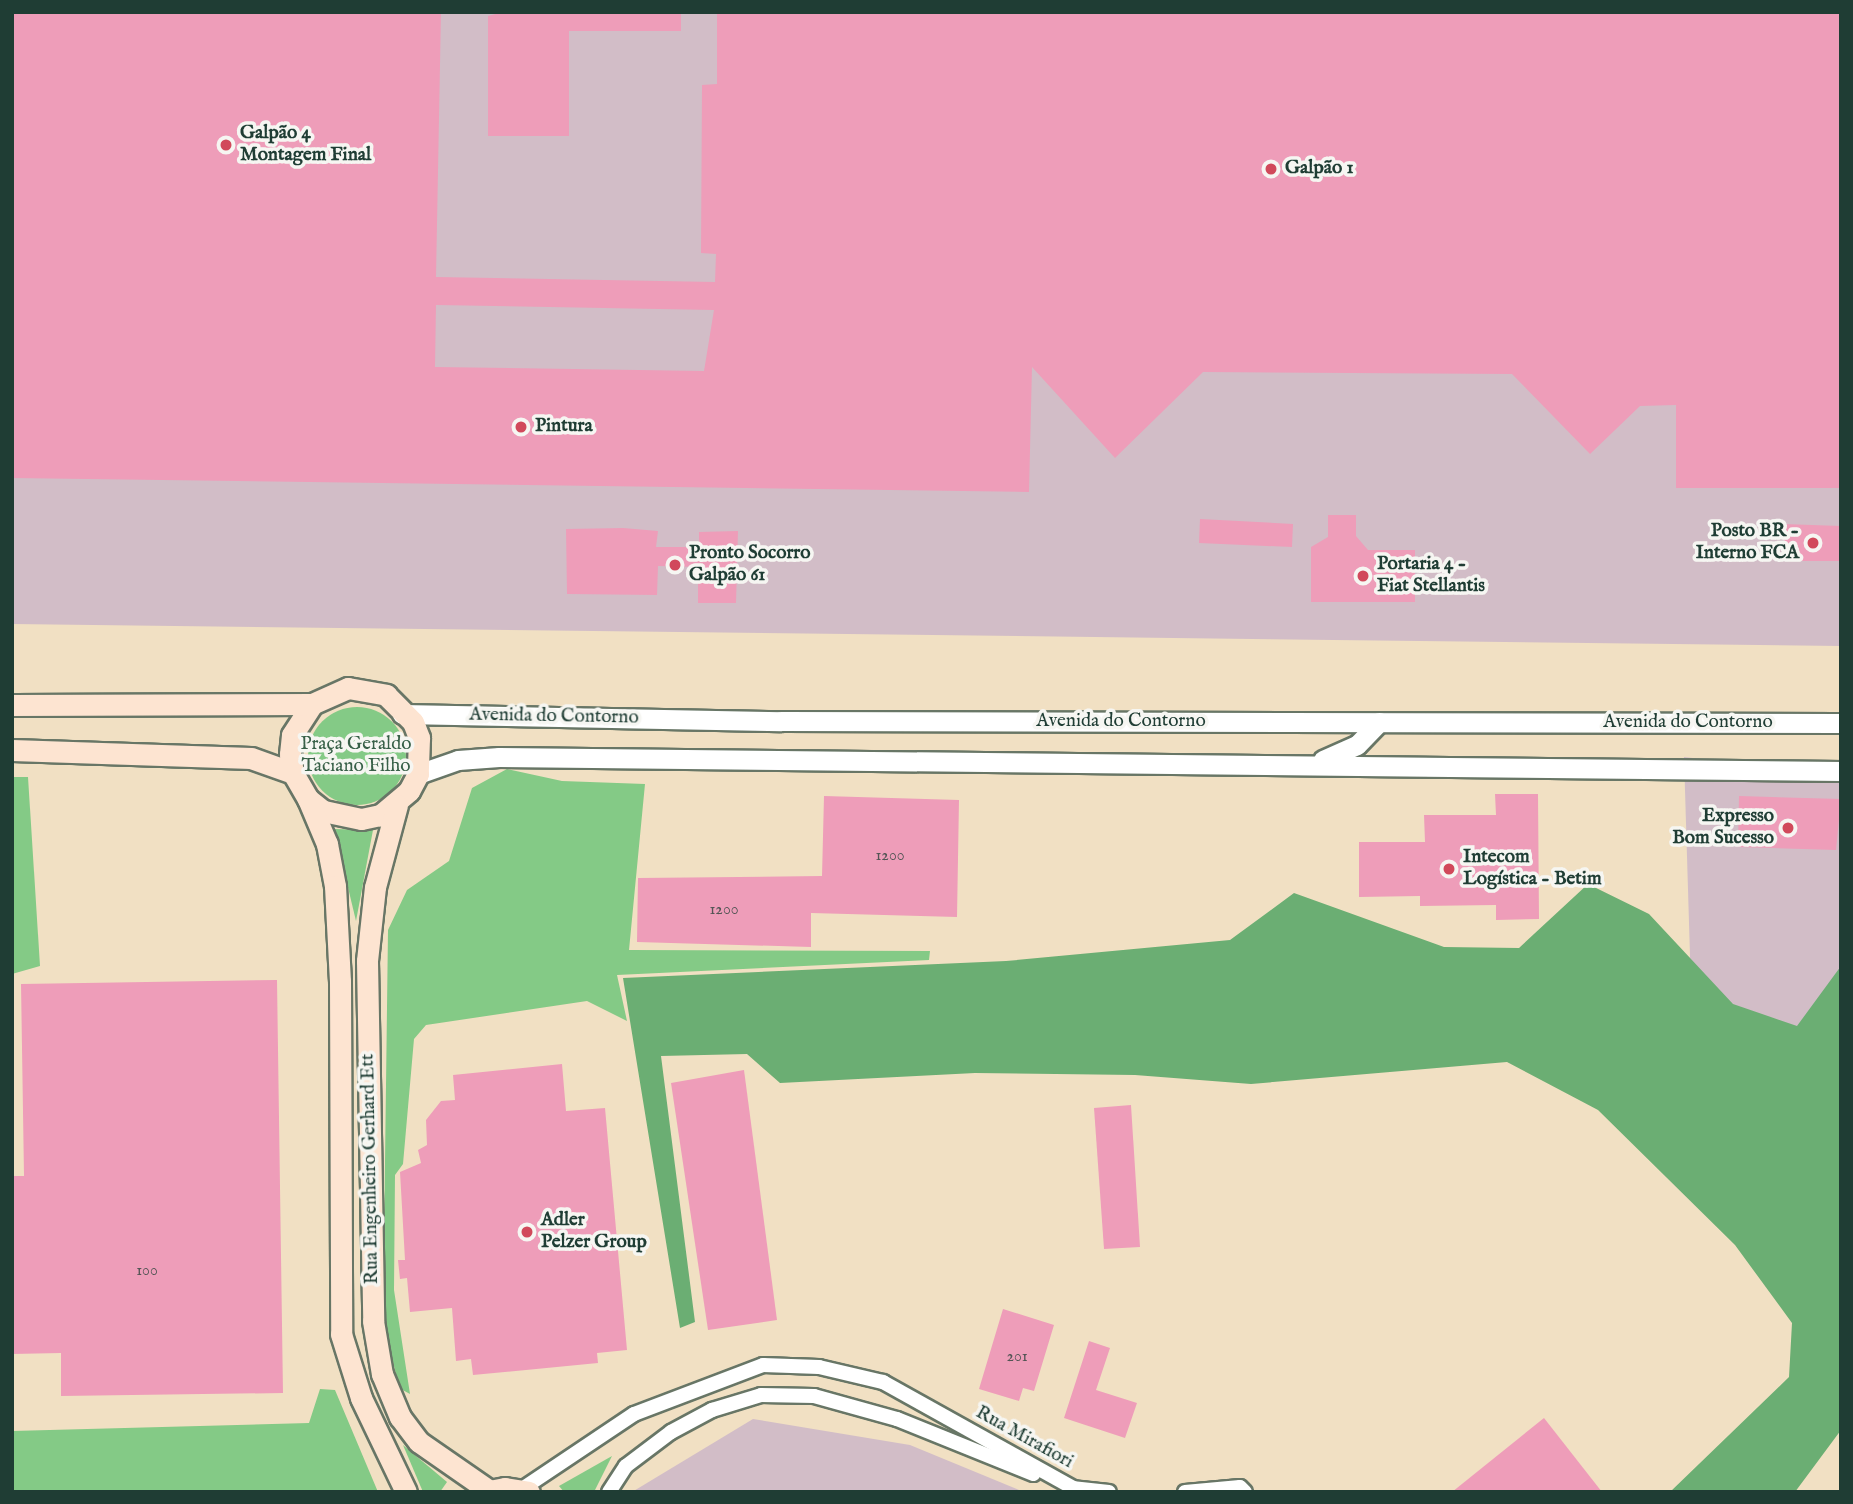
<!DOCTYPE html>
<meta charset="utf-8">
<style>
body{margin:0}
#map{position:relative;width:1853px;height:1504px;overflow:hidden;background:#f1e0c3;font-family:"IM FELL English",serif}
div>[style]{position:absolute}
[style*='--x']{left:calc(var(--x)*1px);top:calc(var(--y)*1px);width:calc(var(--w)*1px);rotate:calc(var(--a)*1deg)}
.industrial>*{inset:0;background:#d2bdc7}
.green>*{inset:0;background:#84ca86}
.round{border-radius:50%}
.forest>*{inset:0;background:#6bae73}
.building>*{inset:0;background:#ee9db9}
.roads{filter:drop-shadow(2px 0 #687666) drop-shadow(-2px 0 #687666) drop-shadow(0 2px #687666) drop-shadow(0 -2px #687666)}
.minor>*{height:14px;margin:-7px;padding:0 7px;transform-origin:7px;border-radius:7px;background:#fff}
.tertiary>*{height:19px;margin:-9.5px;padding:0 9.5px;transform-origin:9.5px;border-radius:9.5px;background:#fff}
.secondary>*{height:21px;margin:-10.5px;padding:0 10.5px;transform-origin:10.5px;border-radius:10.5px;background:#fde4d1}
.dots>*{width:19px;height:19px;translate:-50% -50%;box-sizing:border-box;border:4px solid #f6f6f2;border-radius:50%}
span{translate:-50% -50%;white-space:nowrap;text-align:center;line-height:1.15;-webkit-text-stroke:7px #f6f6f2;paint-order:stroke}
.number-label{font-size:16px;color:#535555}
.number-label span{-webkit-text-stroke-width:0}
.poi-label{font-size:19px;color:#1f3d34;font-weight:700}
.left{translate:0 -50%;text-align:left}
.right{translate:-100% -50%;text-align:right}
.street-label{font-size:19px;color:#1f3d34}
.park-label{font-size:19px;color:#386048}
.frame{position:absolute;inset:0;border:14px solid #1f3d34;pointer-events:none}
</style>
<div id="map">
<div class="industrial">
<i style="clip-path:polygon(12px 12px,1841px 12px,1841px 646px,12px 624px)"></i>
<i style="clip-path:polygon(1684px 757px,1841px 775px,1841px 1019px,1782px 1052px,1691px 989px)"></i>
<i style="clip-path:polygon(753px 1419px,910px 1445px,1024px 1492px,632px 1492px)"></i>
</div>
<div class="green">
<i class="round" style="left:308px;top:707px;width:98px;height:98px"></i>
<i style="clip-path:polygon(507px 769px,562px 781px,645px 784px,629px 950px,930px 951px,929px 960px,617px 975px,627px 1021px,587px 1001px,426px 1025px,414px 1039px,403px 1164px,395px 1175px,394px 1290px,410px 1394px,399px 1388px,383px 1318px,388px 930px,407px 890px,449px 861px,472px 788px)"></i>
<i style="clip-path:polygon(12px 777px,28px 777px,40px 966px,12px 974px)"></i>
<i style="clip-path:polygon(334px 829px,373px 830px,356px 921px)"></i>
<i style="clip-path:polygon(320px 1389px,335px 1390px,378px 1492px,12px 1492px,12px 1431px,309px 1423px)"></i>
<i style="clip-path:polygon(403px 1445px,447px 1482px,440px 1492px,423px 1492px)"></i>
<i style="clip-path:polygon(612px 1456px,594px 1492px,564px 1492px,559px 1486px)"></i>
</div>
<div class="forest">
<i style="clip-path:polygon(1588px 884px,1649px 914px,1733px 1004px,1797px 1026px,1841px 966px,1841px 1430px,1795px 1492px,1670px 1492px,1789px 1377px,1792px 1323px,1735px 1245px,1598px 1110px,1507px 1062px,1251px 1084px,1135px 1075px,975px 1073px,780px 1083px,747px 1054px,661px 1056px,695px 1322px,680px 1328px,623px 978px,1006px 961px,1230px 940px,1294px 893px,1444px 947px,1519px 948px)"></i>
</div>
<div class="building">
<i style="clip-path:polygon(evenodd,12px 12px,441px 12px,436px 277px,715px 282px,716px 254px,701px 253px,702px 85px,717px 84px,717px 12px,1841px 12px,1841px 488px,1676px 488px,1676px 405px,1640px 406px,1590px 454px,1512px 374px,1203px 372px,1115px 458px,1032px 367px,1029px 492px,12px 478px,12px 12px,436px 305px,714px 310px,704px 371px,435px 367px,436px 305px)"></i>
<i style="clip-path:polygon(503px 12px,681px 12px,681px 31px,569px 31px,569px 136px,488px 136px,488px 16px)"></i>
<i style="clip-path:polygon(1328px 515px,1356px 515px,1356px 536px,1368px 550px,1415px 550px,1415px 602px,1311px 602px,1311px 547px,1328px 537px)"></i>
<i style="clip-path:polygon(1200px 519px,1293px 524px,1292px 547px,1199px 543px)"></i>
<i style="clip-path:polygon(1783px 524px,1841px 526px,1841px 561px,1786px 561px)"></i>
<i style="clip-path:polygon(623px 528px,658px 531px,656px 547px,699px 547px,699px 532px,738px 531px,736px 603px,698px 603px,698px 567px,658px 566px,657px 595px,567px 594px,566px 529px)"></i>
<i style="clip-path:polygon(1495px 794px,1538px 794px,1539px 919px,1496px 920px,1496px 905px,1420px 906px,1420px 896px,1359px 897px,1359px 842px,1425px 842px,1424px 815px,1496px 815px)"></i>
<i style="clip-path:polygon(824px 796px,959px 800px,957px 917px,811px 913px,811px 947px,637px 942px,638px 878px,822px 876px)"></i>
<i style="clip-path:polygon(1739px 796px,1841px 799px,1836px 850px,1738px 847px)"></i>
<i style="clip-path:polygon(277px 980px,283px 1393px,61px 1396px,61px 1353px,12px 1354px,12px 1176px,24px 1176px,21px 984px)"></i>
<i style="clip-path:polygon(562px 1064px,566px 1111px,605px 1108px,627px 1350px,597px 1353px,598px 1363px,473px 1375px,471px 1359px,456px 1361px,452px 1308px,410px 1312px,407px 1278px,400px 1279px,398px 1260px,405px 1260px,400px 1172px,421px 1163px,418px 1150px,427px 1145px,426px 1120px,441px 1101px,455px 1100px,453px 1075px)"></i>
<i style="clip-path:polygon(744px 1070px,777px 1320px,708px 1330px,671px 1083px)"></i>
<i style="clip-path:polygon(1131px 1105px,1140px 1247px,1104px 1249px,1094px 1108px)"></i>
<i style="clip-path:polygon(1003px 1309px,1054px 1325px,1034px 1391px,1023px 1388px,1019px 1401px,979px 1389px)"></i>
<i style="clip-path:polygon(1089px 1341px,1110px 1348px,1096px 1390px,1137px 1403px,1125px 1438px,1064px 1418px)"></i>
<i style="clip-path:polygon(1544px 1418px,1602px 1492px,1452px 1492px)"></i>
</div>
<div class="roads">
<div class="minor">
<i style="--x:1072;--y:1488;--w:37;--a:6"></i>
<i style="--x:522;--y:1489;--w:135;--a:-33.8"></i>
<i style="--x:634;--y:1414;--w:138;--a:-20.8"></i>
<i style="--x:763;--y:1365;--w:56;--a:2"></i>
<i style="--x:819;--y:1367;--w:66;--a:13.2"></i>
<i style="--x:883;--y:1382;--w:227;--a:29.1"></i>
<i style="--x:609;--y:1492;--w:31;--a:-57"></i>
<i style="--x:626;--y:1466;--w:56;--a:-37.1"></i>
<i style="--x:671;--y:1432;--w:47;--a:-28.2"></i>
<i style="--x:712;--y:1410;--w:51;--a:-17"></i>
<i style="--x:761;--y:1395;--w:53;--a:1.1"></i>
<i style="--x:814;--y:1396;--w:86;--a:15.5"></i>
<i style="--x:897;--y:1419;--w:147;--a:22"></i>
<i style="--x:1185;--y:1492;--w:55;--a:-5.2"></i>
<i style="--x:1240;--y:1487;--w:7;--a:45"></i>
</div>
<div class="tertiary">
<i style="--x:402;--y:714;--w:379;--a:1.1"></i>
<i style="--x:781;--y:721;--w:1060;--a:0.11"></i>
<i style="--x:1323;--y:760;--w:37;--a:-24"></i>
<i style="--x:1357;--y:745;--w:32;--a:-46"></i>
<i style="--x:418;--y:774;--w:42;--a:-19.3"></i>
<i style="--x:458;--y:760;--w:41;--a:-4.2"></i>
<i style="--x:499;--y:757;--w:1342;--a:0.6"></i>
</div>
<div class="secondary">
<i style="--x:348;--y:688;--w:39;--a:10"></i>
<i style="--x:386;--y:695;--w:38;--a:45"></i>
<i style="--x:413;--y:722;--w:17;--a:69"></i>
<i style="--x:419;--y:738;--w:36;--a:92"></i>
<i style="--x:418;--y:774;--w:19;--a:118"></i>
<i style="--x:409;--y:791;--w:38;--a:140"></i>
<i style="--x:380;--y:815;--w:19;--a:168"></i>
<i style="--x:361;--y:819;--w:39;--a:-168"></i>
<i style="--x:323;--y:811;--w:19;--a:-141"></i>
<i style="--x:308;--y:799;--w:30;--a:-120"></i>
<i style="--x:293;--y:773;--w:19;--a:-99"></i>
<i style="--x:290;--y:754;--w:19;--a:-84"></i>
<i style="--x:292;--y:735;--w:37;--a:-57"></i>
<i style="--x:312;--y:704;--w:39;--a:-24"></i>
<i style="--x:12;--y:705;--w:300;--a:-0.2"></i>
<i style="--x:12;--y:750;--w:239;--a:1.9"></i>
<i style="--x:251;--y:758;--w:45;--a:19.7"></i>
<i style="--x:308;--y:799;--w:49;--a:67.1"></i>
<i style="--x:327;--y:844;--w:43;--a:79.2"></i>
<i style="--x:335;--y:886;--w:95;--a:87"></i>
<i style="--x:340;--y:981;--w:353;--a:89.8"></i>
<i style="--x:341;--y:1334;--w:67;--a:72.6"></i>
<i style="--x:361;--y:1398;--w:104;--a:64.4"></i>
<i style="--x:397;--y:805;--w:85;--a:105"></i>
<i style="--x:375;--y:887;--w:74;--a:96.2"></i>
<i style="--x:367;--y:961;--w:360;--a:89"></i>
<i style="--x:373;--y:1321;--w:54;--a:80.4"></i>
<i style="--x:382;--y:1374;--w:47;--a:67.3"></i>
<i style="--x:400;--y:1417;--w:31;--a:53"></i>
<i style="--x:419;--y:1442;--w:84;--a:34.8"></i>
<i style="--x:484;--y:1492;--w:21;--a:-11"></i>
<i style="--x:505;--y:1488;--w:24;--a:9"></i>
</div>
</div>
<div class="dots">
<i style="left:226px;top:145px;background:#d1495b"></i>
<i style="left:1271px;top:169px;background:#d1495b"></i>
<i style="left:521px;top:427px;background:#d1495b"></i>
<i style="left:1813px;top:543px;background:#d1495b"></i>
<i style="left:675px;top:565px;background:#d1495b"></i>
<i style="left:1363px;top:576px;background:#d1495b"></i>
<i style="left:1788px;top:828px;background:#d1495b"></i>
<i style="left:1449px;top:869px;background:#d1495b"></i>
<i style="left:527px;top:1232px;background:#d1495b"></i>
</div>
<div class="number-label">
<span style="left:890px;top:856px">1200</span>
<span style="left:724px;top:910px">1200</span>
<span style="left:147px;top:1271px">100</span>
<span style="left:1017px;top:1357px">201</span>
</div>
<div class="poi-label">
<span class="left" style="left:240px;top:145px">Galpão 4<br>Montagem Final</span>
<span class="left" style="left:1285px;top:169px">Galpão 1</span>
<span class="left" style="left:535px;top:427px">Pintura</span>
<span class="right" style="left:1799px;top:543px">Posto BR -<br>Interno FCA</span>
<span class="left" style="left:689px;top:565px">Pronto Socorro<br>Galpão 61</span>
<span class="left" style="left:1377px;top:576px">Portaria 4 -<br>Fiat Stellantis</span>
<span class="right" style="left:1774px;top:828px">Expresso<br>Bom Sucesso</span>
<span class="left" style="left:1463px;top:869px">Intecom<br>Logística - Betim</span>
<span class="left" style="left:541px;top:1232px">Adler<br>Pelzer Group</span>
</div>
<div class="street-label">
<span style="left:554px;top:717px;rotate:1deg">Avenida do Contorno</span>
<span style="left:1121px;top:722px">Avenida do Contorno</span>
<span style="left:1688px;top:723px">Avenida do Contorno</span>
<span style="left:371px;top:1169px;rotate:-91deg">Rua Engenheiro Gerhard Ett</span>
<span style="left:1024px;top:1438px;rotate:29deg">Rua Mirafiori</span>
</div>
<div class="park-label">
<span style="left:356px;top:756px">Praça Geraldo<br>Taciano Filho</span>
</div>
<div class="frame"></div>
</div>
